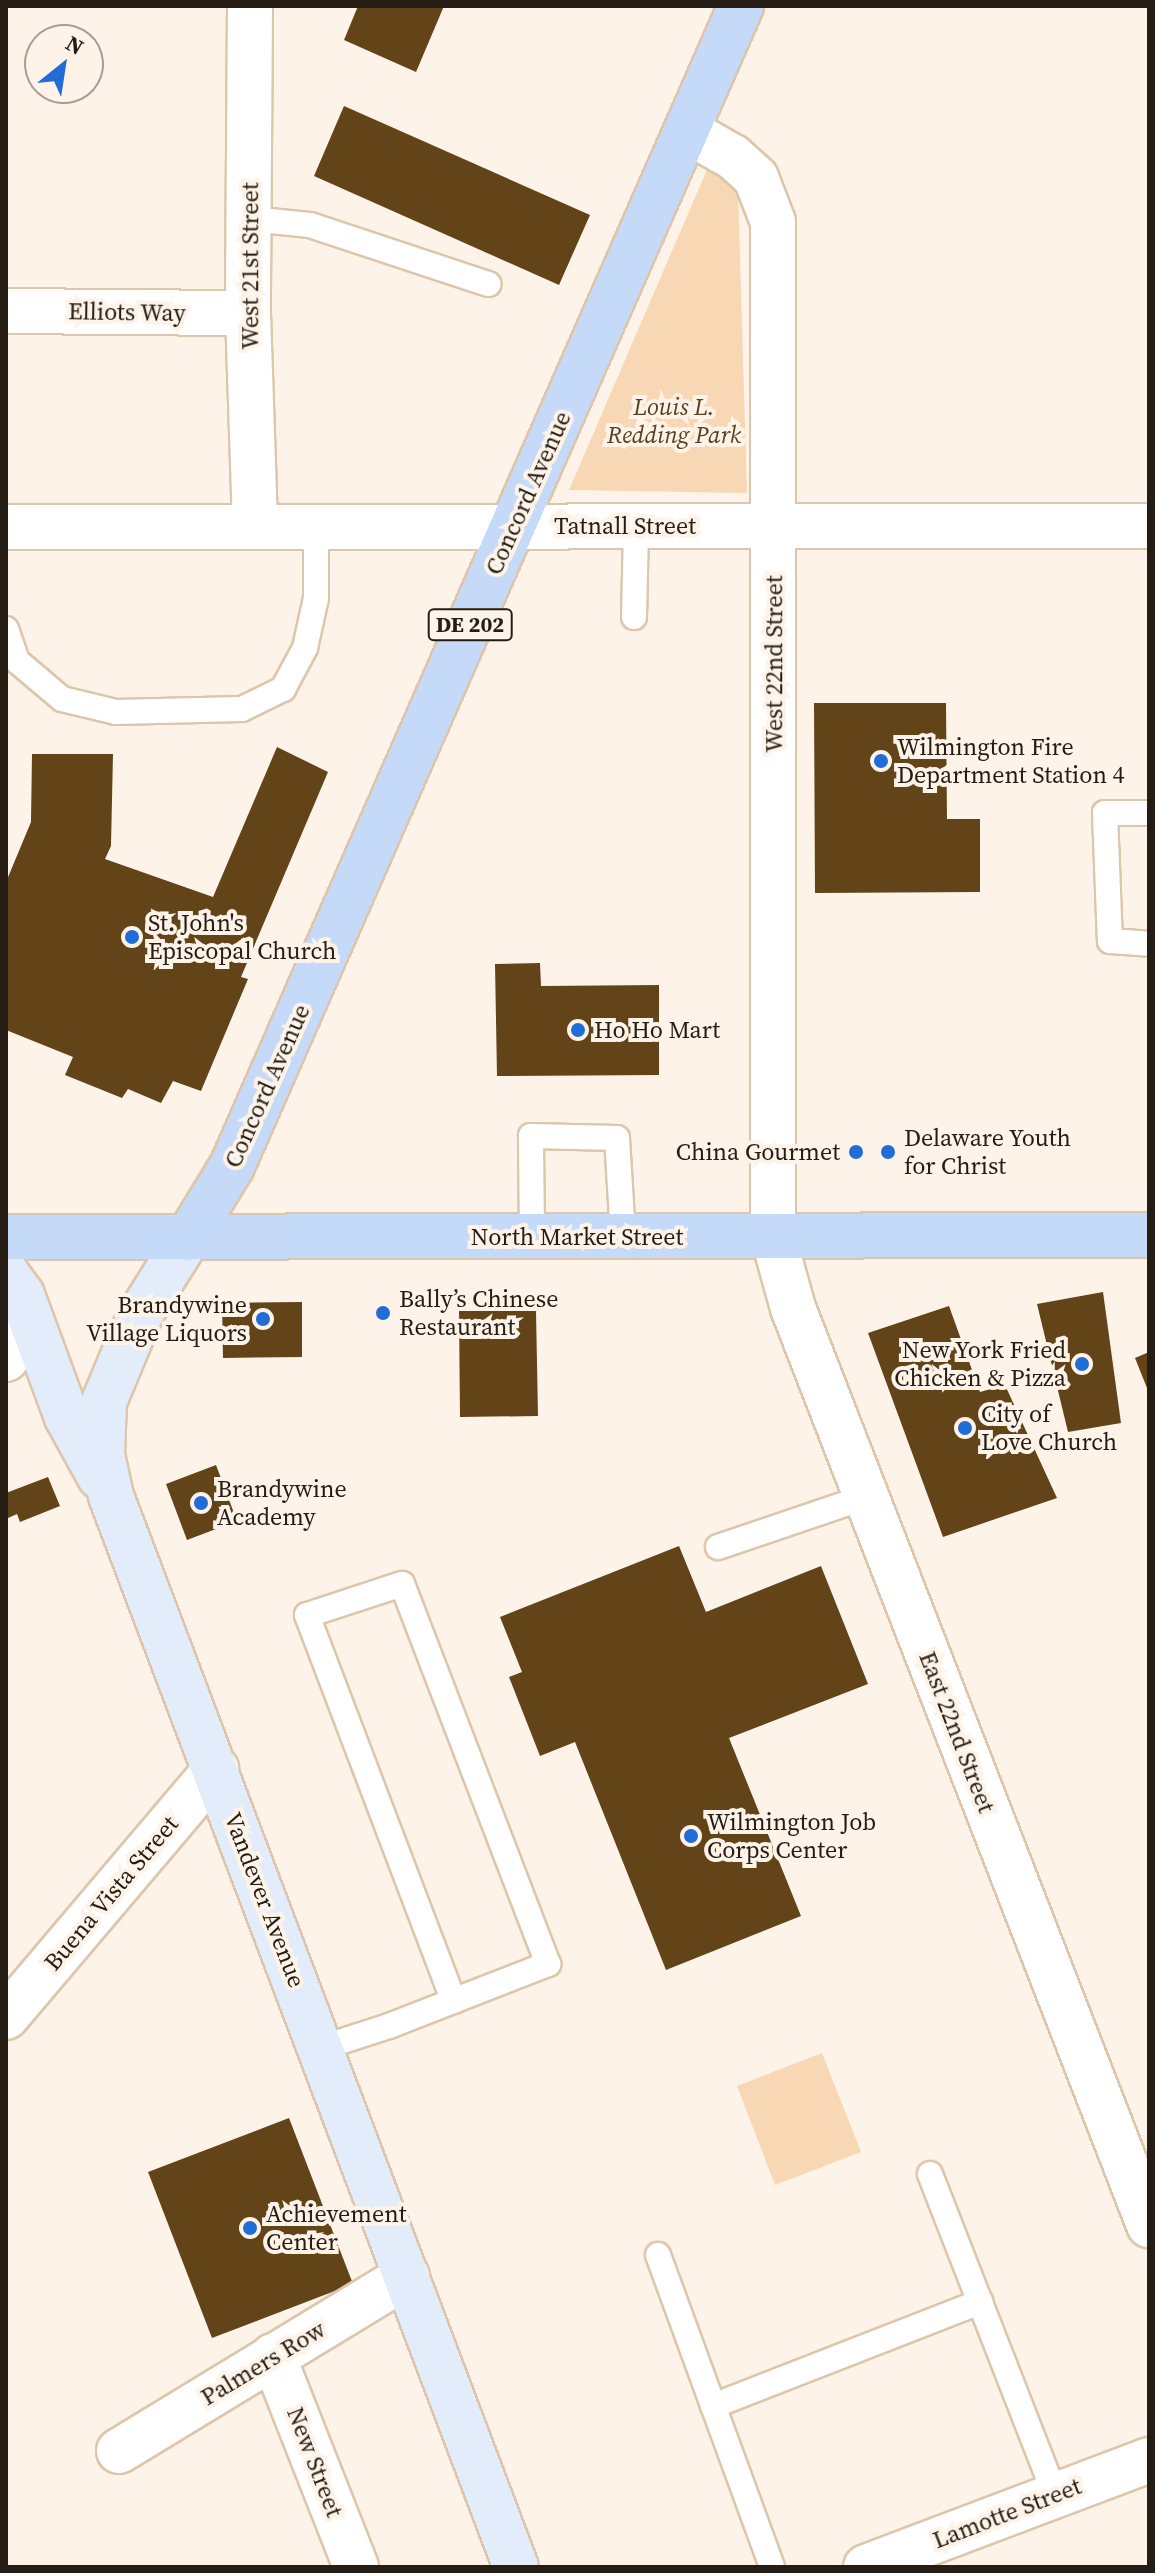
<!DOCTYPE html>
<meta charset="utf-8">
<style>
body{margin:0}
#map{position:relative;width:1155px;height:2573px;overflow:hidden;background:#fdf3e8;font-family:"Source Serif 4",serif}
div>[style]{position:absolute}
[style*='--x']{left:calc(var(--x)*1px);top:calc(var(--y)*1px);width:calc(var(--w)*1px);rotate:calc(var(--a)*1deg)}
.green>*{inset:0;background:#f8d8b4}
.building>*{inset:0;background:#634419}
.roads{filter:drop-shadow(2px 0 #ddc6ab) drop-shadow(-2px 0 #ddc6ab) drop-shadow(0 2px #ddc6ab) drop-shadow(0 -2px #ddc6ab)}
.lane>*{height:24px;margin:-12px;padding:0 12px;transform-origin:12px;border-radius:12px;background:#fff}
.street>*{height:44px;margin:-22px;padding:0 22px;transform-origin:22px;border-radius:22px;background:#fff}
.secondary>*{height:44px;margin:-22px;padding:0 22px;transform-origin:22px;border-radius:22px;background:#e2ecfb}
.primary>*{height:44px;margin:-22px;padding:0 22px;transform-origin:22px;border-radius:22px;background:#c5daf8}
.dots>*{width:22px;height:22px;translate:-50% -50%;box-sizing:border-box;border:4px solid #fdf3e8;border-radius:50%}
span{translate:-50% -50%;white-space:nowrap;text-align:center;line-height:1.15;-webkit-text-stroke:8px #fdf3e8;paint-order:stroke}
.shield-label span{padding:2px 6px;background:#fdf3e8;border:2px solid;border-radius:6px;-webkit-text-stroke-width:0}
.shield-label{font-size:22px;color:#251d13;font-weight:700}
.street-label{font-size:24px;color:#251d13}
.park-label{font-size:24px;color:#5a401e;font-style:italic}
.poi-label{font-size:24px;color:#251d13}
.left{translate:0 -50%;text-align:left}
.right{translate:-100% -50%;text-align:right}
.frame{position:absolute;inset:0;border:8px solid #251d13;pointer-events:none}
.north{position:absolute;left:24px;top:24px;width:80px;height:80px;box-sizing:border-box;background:#fdf3e8;border:2px solid #a79d93;border-radius:50%;rotate:30deg;font-size:22px;font-weight:700;line-height:32px;text-align:center;color:#251d13}
.north::after{content:'';display:block;margin:auto;width:28px;height:36px;background:#216cd7;clip-path:polygon(50% 0,100% 100%,50% 72%,0 100%)}
</style>
<div id="map">
<div class="green">
<i style="clip-path:polygon(709px 165px,738px 191px,747px 493px,569px 490px)"></i>
<i style="clip-path:polygon(822px 2053px,861px 2152px,775px 2185px,737px 2086px)"></i>
</div>
<div class="building">
<i style="clip-path:polygon(358px 6px,444px 6px,416px 72px,344px 40px)"></i>
<i style="clip-path:polygon(344px 106px,590px 215px,559px 285px,314px 176px)"></i>
<i style="clip-path:polygon(814px 703px,946px 703px,947px 819px,980px 819px,980px 892px,815px 893px)"></i>
<i style="clip-path:polygon(277px 747px,328px 772px,241px 977px,248px 979px,201px 1091px,173px 1081px,161px 1103px,128px 1089px,122px 1098px,65px 1075px,73px 1057px,6px 1030px,6px 882px,31px 822px,32px 754px,113px 754px,111px 846px,105px 859px,213px 897px)"></i>
<i style="clip-path:polygon(540px 963px,541px 986px,659px 985px,659px 1075px,497px 1076px,495px 964px)"></i>
<i style="clip-path:polygon(1103px 1292px,1121px 1423px,1068px 1432px,1037px 1304px)"></i>
<i style="clip-path:polygon(302px 1302px,302px 1357px,223px 1358px,222px 1303px)"></i>
<i style="clip-path:polygon(949px 1306px,980px 1392px,1005px 1385px,1057px 1498px,943px 1537px,868px 1333px)"></i>
<i style="clip-path:polygon(459px 1311px,536px 1311px,538px 1416px,460px 1417px)"></i>
<i style="clip-path:polygon(1149px 1352px,1149px 1393px,1135px 1358px)"></i>
<i style="clip-path:polygon(216px 1465px,237px 1521px,187px 1540px,166px 1484px)"></i>
<i style="clip-path:polygon(48px 1477px,60px 1506px,20px 1522px,17px 1514px,6px 1519px,6px 1493px)"></i>
<i style="clip-path:polygon(679px 1546px,706px 1612px,821px 1566px,868px 1684px,729px 1738px,801px 1916px,666px 1970px,575px 1742px,540px 1756px,509px 1677px,522px 1672px,500px 1617px)"></i>
<i style="clip-path:polygon(289px 2118px,353px 2284px,212px 2338px,148px 2172px)"></i>
</div>
<div class="roads">
<div class="lane">
<i style="--x:251;--y:219;--w:59;--a:5.8"></i>
<i style="--x:310;--y:225;--w:188;--a:18.3"></i>
<i style="--x:634;--y:617;--w:91;--a:-88.7"></i>
<i style="--x:6;--y:629;--w:34;--a:71"></i>
<i style="--x:17;--y:661;--w:59;--a:40.2"></i>
<i style="--x:62;--y:699;--w:56;--a:13.5"></i>
<i style="--x:116;--y:712;--w:126;--a:-1.4"></i>
<i style="--x:242;--y:709;--w:46;--a:-26"></i>
<i style="--x:283;--y:689;--w:47;--a:-61.8"></i>
<i style="--x:305;--y:648;--w:51;--a:-77.6"></i>
<i style="--x:316;--y:598;--w:71;--a:-90"></i>
<i style="--x:1149;--y:813;--w:44;--a:180"></i>
<i style="--x:1105;--y:813;--w:128;--a:87.8"></i>
<i style="--x:1110;--y:941;--w:39;--a:4"></i>
<i style="--x:532;--y:1237;--w:101;--a:-90.6"></i>
<i style="--x:531;--y:1136;--w:86;--a:1.3"></i>
<i style="--x:617;--y:1138;--w:98;--a:86.5"></i>
<i style="--x:718;--y:1547;--w:156;--a:-18.7"></i>
<i style="--x:321;--y:2048;--w:71;--a:-17.9"></i>
<i style="--x:389;--y:2026;--w:171;--a:-21.3"></i>
<i style="--x:548;--y:1964;--w:407;--a:-111"></i>
<i style="--x:402;--y:1584;--w:100;--a:161.9"></i>
<i style="--x:307;--y:1615;--w:413;--a:69.2"></i>
<i style="--x:930;--y:2174;--w:344;--a:68.7"></i>
<i style="--x:658;--y:2255;--w:332;--a:69.9"></i>
<i style="--x:713;--y:2406;--w:287;--a:-21.3"></i>
</div>
<div class="street">
<i style="--x:250;--y:6;--w:307;--a:90.4"></i>
<i style="--x:248;--y:313;--w:213;--a:88.1"></i>
<i style="--x:687;--y:131;--w:53;--a:29.5"></i>
<i style="--x:733;--y:157;--w:31;--a:42"></i>
<i style="--x:756;--y:178;--w:47;--a:68.9"></i>
<i style="--x:773;--y:222;--w:1014;--a:90"></i>
<i style="--x:773;--y:1236;--w:75;--a:74.5"></i>
<i style="--x:793;--y:1308;--w:984;--a:68.78"></i>
<i style="--x:6;--y:311;--w:242;--a:0.5"></i>
<i style="--x:6;--y:527;--w:1143;--a:-0.05"></i>
<i style="--x:6;--y:1359;--w:41;--a:-50.9"></i>
<i style="--x:6;--y:2017;--w:325;--a:-49.7"></i>
<i style="--x:273;--y:2356;--w:227;--a:68.5"></i>
<i style="--x:119;--y:2451;--w:337;--a:-31.3"></i>
<i style="--x:866;--y:2567;--w:303;--a:-20.7"></i>
</div>
<div class="secondary">
<i style="--x:188;--y:1238;--w:89;--a:122.1"></i>
<i style="--x:141;--y:1313;--w:96;--a:112.6"></i>
<i style="--x:104;--y:1402;--w:53;--a:92.2"></i>
<i style="--x:102;--y:1455;--w:42;--a:77.6"></i>
<i style="--x:111;--y:1496;--w:1145;--a:69.29"></i>
<i style="--x:6;--y:1273;--w:27;--a:54"></i>
<i style="--x:22;--y:1295;--w:130;--a:69.8"></i>
<i style="--x:67;--y:1417;--w:68;--a:61.2"></i>
</div>
<div class="primary">
<i style="--x:6;--y:1237;--w:1143;--a:-0.1"></i>
<i style="--x:188;--y:1238;--w:84;--a:-58.6"></i>
<i style="--x:232;--y:1166;--w:1267;--a:-66.31"></i>
</div>
</div>
<div class="dots">
<i style="left:881px;top:761px;background:#216cd7"></i>
<i style="left:132px;top:937px;background:#216cd7"></i>
<i style="left:578px;top:1030px;background:#216cd7"></i>
<i style="left:856px;top:1152px;background:#216cd7"></i>
<i style="left:888px;top:1152px;background:#216cd7"></i>
<i style="left:383px;top:1313px;background:#216cd7"></i>
<i style="left:263px;top:1319px;background:#216cd7"></i>
<i style="left:1082px;top:1364px;background:#216cd7"></i>
<i style="left:965px;top:1428px;background:#216cd7"></i>
<i style="left:201px;top:1503px;background:#216cd7"></i>
<i style="left:691px;top:1836px;background:#216cd7"></i>
<i style="left:250px;top:2228px;background:#216cd7"></i>
</div>
<div class="shield-label">
<span style="left:470px;top:625px">DE 202</span>
</div>
<div class="street-label">
<span style="left:250px;top:266px;rotate:-90deg">West 21st Street</span>
<span style="left:127px;top:312px;rotate:1deg">Elliots Way</span>
<span style="left:528px;top:493px;rotate:-66deg">Concord Avenue</span>
<span style="left:625px;top:526px">Tatnall Street</span>
<span style="left:774px;top:664px;rotate:-90deg">West 22nd Street</span>
<span style="left:267px;top:1086px;rotate:-66deg">Concord Avenue</span>
<span style="left:577px;top:1237px">North Market Street</span>
<span style="left:957px;top:1732px;rotate:69deg">East 22nd Street</span>
<span style="left:111px;top:1893px;rotate:-50deg">Buena Vista Street</span>
<span style="left:265px;top:1900px;rotate:69deg">Vandever Avenue</span>
<span style="left:263px;top:2363px;rotate:-31deg">Palmers Row</span>
<span style="left:315px;top:2462px;rotate:69deg">New Street</span>
<span style="left:1007px;top:2513px;rotate:-21deg">Lamotte Street</span>
</div>
<div class="park-label">
<span style="left:674px;top:421px">Louis L.<br>Redding Park</span>
</div>
<div class="poi-label">
<span class="left" style="left:897px;top:761px">Wilmington Fire<br>Department Station 4</span>
<span class="left" style="left:148px;top:937px">St. John's<br>Episcopal Church</span>
<span class="left" style="left:594px;top:1030px">Ho Ho Mart</span>
<span class="left" style="left:904px;top:1152px">Delaware Youth<br>for Christ</span>
<span class="right" style="left:840px;top:1152px">China Gourmet</span>
<span class="left" style="left:399px;top:1313px">Bally’s Chinese<br>Restaurant</span>
<span class="right" style="left:247px;top:1319px">Brandywine<br>Village Liquors</span>
<span class="right" style="left:1066px;top:1364px">New York Fried<br>Chicken &amp; Pizza</span>
<span class="left" style="left:981px;top:1428px">City of<br>Love Church</span>
<span class="left" style="left:217px;top:1503px">Brandywine<br>Academy</span>
<span class="left" style="left:707px;top:1836px">Wilmington Job<br>Corps Center</span>
<span class="left" style="left:266px;top:2228px">Achievement<br>Center</span>
</div>
<div class="frame"></div>
<div class="north">N</div>
</div>
